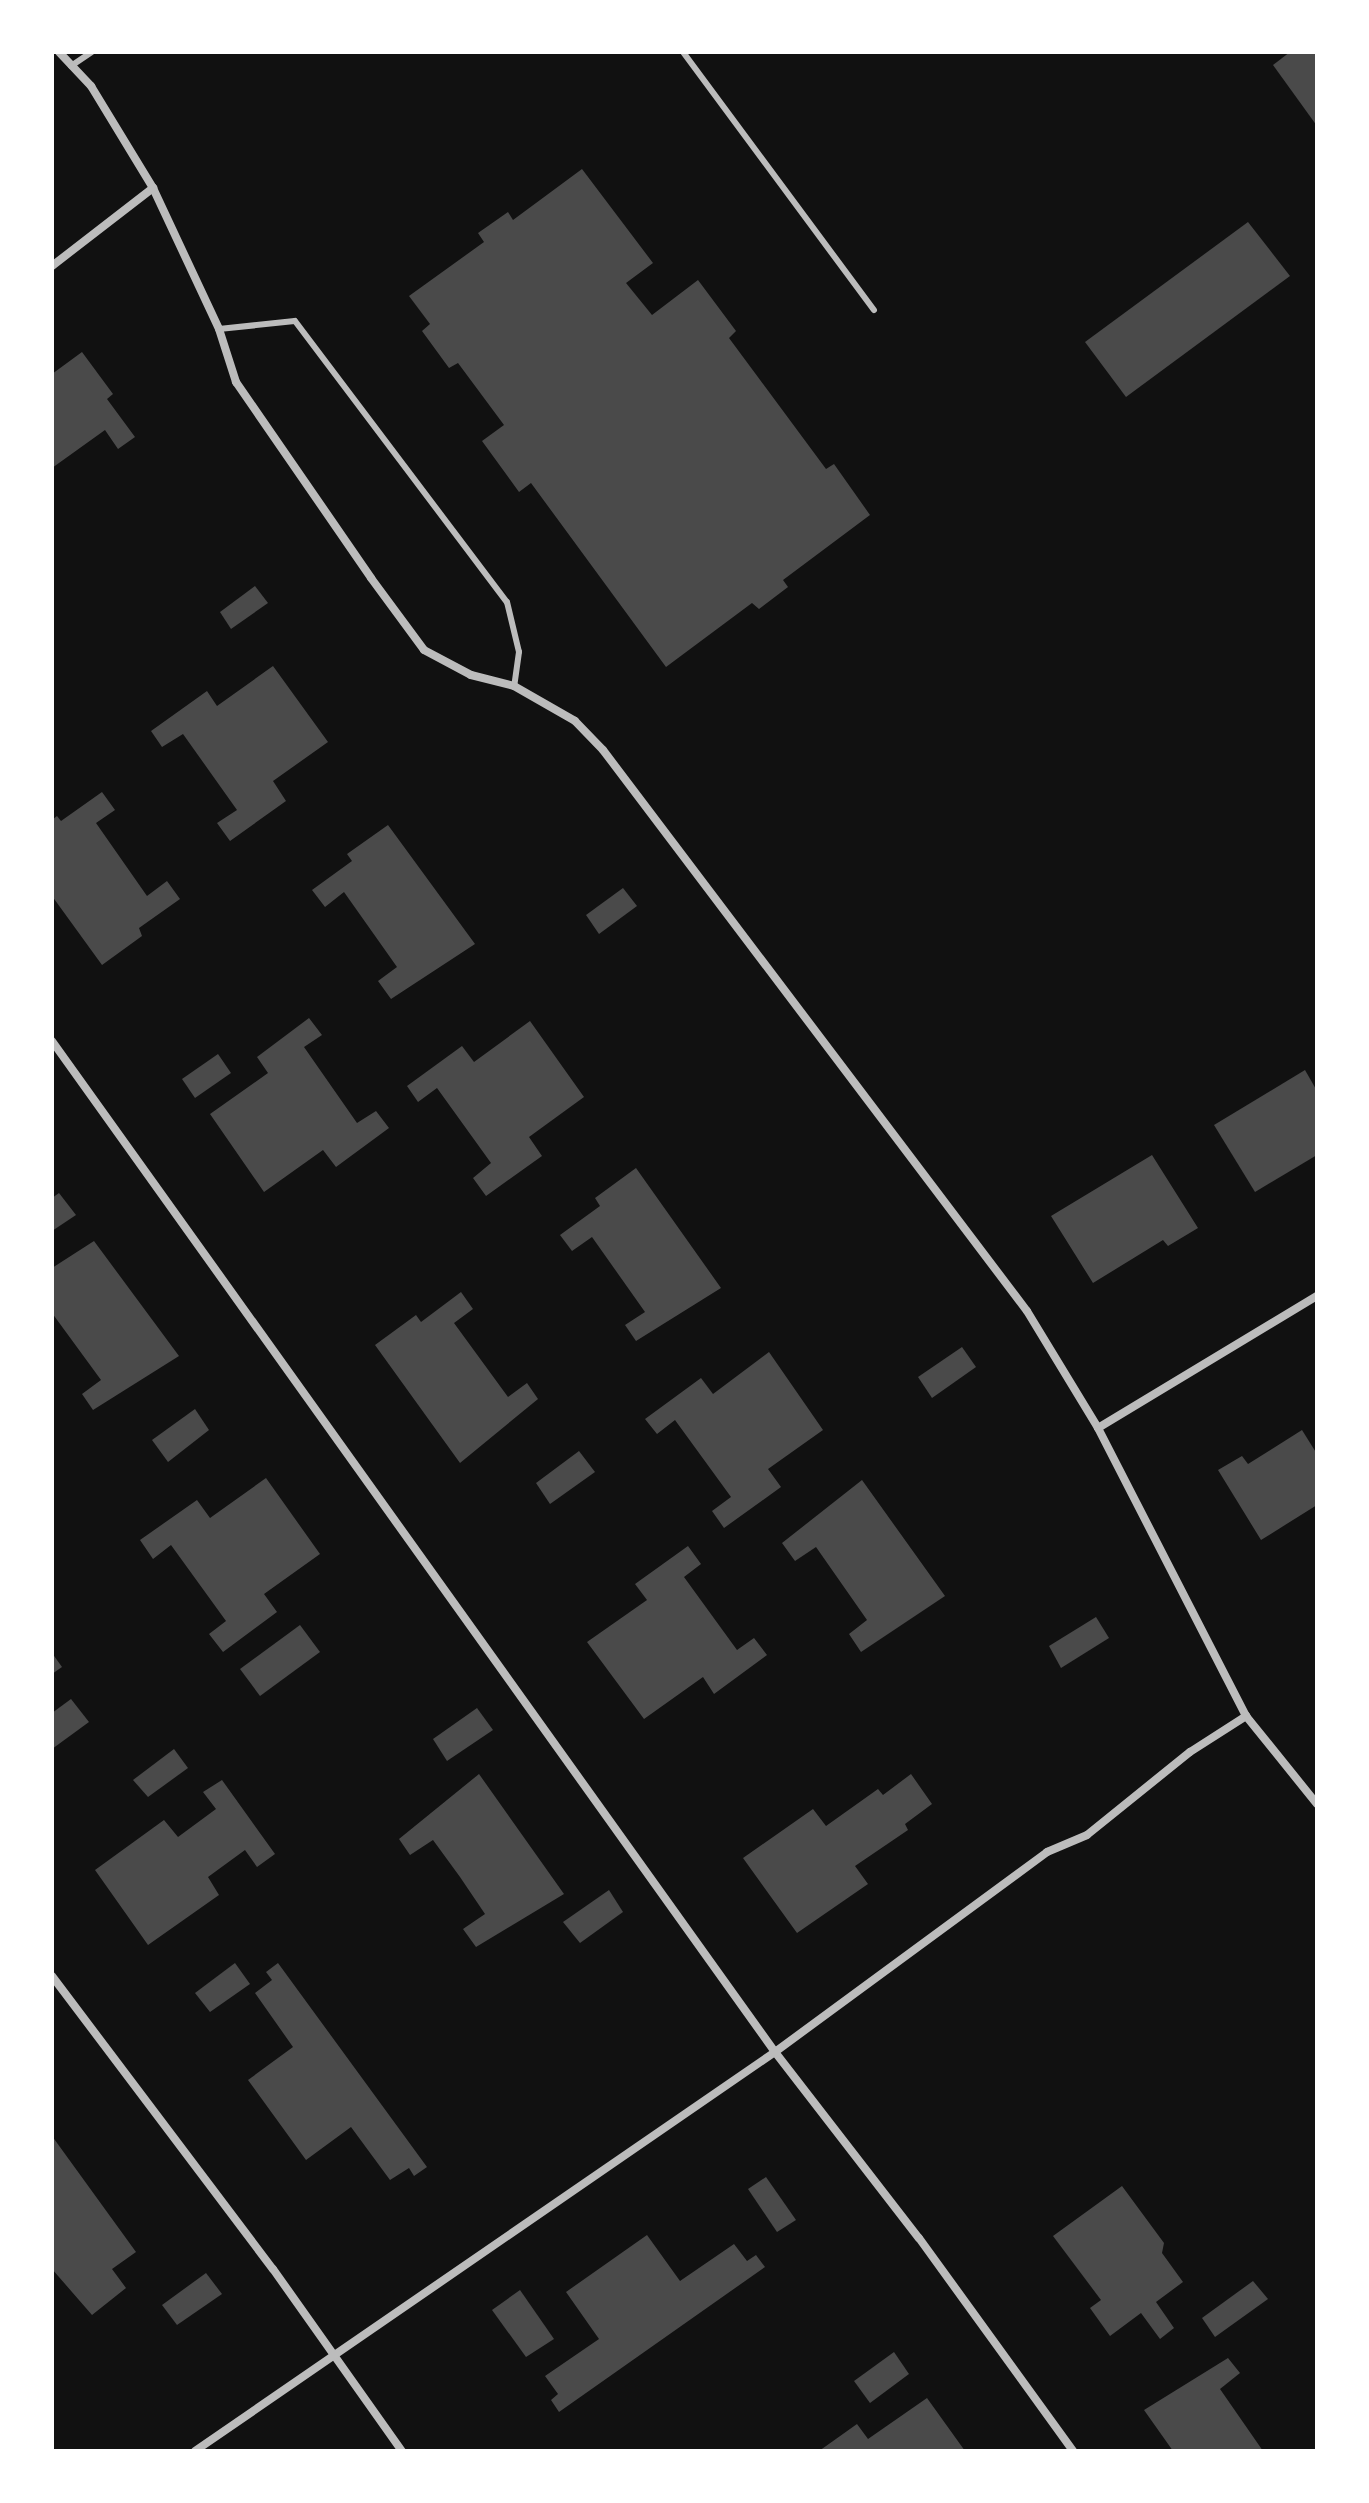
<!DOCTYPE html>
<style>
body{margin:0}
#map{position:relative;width:1369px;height:2503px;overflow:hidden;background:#111;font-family:"PT Sans Narrow",sans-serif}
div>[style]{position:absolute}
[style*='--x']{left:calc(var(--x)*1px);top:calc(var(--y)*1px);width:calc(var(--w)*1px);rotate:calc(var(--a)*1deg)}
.building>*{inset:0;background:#4a4a4a}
.service>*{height:6px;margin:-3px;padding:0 3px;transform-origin:3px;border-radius:3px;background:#bcbcbc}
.minor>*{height:8px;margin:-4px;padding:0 4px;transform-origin:4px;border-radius:4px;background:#bcbcbc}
span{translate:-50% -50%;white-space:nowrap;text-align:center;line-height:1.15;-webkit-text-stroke:6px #fff;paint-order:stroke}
.frame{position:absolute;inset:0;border:54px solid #fff;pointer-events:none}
</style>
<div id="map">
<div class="building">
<i style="clip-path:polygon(1290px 52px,1317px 52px,1317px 126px,1273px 65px)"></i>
<i style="clip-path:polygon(582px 169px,653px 263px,626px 283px,652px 315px,698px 280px,736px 331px,729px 338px,826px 469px,834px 464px,870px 515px,783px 580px,788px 587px,759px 609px,752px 603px,666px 667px,531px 483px,519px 492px,482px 441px,504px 425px,458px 363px,449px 368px,422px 331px,430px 324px,409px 296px,484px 242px,478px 233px,508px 212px,513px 220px)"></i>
<i style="clip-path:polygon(1248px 222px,1290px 276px,1126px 397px,1085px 342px)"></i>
<i style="clip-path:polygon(82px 352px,113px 394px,107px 399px,135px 437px,118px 449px,105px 430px,52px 468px,52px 374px)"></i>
<i style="clip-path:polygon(255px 586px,268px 603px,231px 629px,220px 612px)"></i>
<i style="clip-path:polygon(273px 666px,328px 742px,273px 781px,286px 801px,230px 841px,217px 823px,237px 810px,183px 734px,162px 747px,151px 731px,207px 691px,217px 706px)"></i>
<i style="clip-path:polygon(102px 792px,115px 810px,96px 823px,147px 896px,167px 881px,180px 899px,139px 928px,142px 936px,102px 965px,52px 896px,52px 820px,57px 816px,61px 821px)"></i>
<i style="clip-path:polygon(388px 825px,475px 944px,391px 999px,378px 981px,397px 967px,344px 892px,325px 907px,312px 890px,352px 861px,347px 854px)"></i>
<i style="clip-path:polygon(623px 888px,637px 906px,599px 934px,586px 915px)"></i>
<i style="clip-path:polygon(309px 1018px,322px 1035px,304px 1047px,357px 1123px,376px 1111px,389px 1128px,336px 1167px,323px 1150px,264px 1192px,210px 1114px,268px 1073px,257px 1057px)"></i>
<i style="clip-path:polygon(530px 1021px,584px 1097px,529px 1137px,542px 1156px,486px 1196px,473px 1178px,491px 1163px,437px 1088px,418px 1102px,407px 1086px,462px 1046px,474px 1062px)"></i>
<i style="clip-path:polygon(218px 1054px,231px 1073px,195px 1098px,182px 1079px)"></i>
<i style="clip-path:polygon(1305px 1070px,1317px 1091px,1317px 1155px,1255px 1192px,1214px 1125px)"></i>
<i style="clip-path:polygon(1152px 1155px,1198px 1228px,1168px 1246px,1163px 1240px,1093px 1283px,1051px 1216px)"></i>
<i style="clip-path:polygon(636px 1168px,721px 1288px,636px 1341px,625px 1325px,645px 1312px,592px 1237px,572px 1251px,560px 1235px,600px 1206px,595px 1198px)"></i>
<i style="clip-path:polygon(59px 1193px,76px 1215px,52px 1231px,52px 1198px)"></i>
<i style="clip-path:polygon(94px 1241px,179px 1356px,93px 1410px,82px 1394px,101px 1380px,52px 1313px,52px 1268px)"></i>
<i style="clip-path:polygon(461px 1292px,473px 1309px,454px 1323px,508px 1397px,527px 1383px,538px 1399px,460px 1463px,375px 1345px,416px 1315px,421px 1322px)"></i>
<i style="clip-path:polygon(962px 1347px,976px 1367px,932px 1398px,918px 1377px)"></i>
<i style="clip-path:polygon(769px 1352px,823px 1430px,768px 1469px,781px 1487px,724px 1528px,712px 1511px,731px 1497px,675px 1420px,657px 1434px,645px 1419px,701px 1378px,713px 1394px)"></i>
<i style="clip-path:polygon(195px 1409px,209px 1430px,168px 1462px,152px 1440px)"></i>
<i style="clip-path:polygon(1302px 1430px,1317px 1454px,1317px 1505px,1261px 1540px,1218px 1470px,1242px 1456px,1248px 1464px)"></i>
<i style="clip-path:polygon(579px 1451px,595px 1472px,550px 1504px,536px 1483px)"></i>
<i style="clip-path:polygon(266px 1478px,320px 1554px,264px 1594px,277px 1612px,223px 1652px,209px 1634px,226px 1621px,171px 1545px,153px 1559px,140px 1540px,197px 1500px,210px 1518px)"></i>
<i style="clip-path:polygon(862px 1480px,945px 1596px,861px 1652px,849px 1634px,867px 1620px,816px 1547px,795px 1561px,782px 1543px)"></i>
<i style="clip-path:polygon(688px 1546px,701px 1564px,684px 1577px,737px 1650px,754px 1638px,767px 1655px,714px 1694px,703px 1677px,644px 1719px,587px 1642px,647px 1600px,635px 1584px)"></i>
<i style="clip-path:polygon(1096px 1617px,1109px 1638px,1061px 1668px,1049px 1646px)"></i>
<i style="clip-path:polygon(300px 1625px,320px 1652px,260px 1696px,240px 1669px)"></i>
<i style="clip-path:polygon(52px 1653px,62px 1667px,52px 1674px)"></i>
<i style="clip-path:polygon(71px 1699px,89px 1722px,52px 1749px,52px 1713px)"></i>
<i style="clip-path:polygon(477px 1708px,493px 1730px,447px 1761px,433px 1739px)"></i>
<i style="clip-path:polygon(174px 1749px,188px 1768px,148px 1797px,133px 1780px)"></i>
<i style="clip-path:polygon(479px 1774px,564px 1894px,476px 1947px,463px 1929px,485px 1914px,460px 1877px,433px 1840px,410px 1855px,399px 1839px)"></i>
<i style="clip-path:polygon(911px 1774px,932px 1804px,905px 1824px,908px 1830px,855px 1866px,868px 1884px,797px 1933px,743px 1858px,813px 1809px,826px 1826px,878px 1789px,883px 1795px)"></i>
<i style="clip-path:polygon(222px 1780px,275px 1854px,257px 1867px,245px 1850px,208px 1877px,219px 1895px,148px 1945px,95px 1870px,164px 1820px,178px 1837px,216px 1809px,203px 1792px)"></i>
<i style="clip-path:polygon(609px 1890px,623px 1912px,580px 1943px,563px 1922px)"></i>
<i style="clip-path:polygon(235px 1963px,250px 1984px,210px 2012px,195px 1993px)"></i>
<i style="clip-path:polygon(278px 1963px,427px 2167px,414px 2176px,409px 2168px,390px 2180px,351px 2127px,306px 2160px,248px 2080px,293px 2047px,255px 1993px,272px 1980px,266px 1972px)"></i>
<i style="clip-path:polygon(52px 2136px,136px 2252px,112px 2269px,126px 2288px,92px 2315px,52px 2269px)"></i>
<i style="clip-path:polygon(766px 2177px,796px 2220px,777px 2232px,748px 2189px)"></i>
<i style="clip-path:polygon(1122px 2186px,1164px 2243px,1162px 2253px,1183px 2282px,1156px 2302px,1174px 2328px,1160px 2339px,1141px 2313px,1110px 2336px,1090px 2308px,1101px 2300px,1053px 2236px)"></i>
<i style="clip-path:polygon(647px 2235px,680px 2281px,734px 2244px,747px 2261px,756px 2255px,765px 2267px,559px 2412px,551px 2400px,558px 2394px,545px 2376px,599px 2339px,566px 2292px)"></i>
<i style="clip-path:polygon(206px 2273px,222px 2294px,177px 2325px,162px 2305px)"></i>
<i style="clip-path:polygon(1253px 2281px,1268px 2299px,1215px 2337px,1202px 2318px)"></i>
<i style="clip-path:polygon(520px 2290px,554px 2339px,526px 2357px,492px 2310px)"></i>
<i style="clip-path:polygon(894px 2352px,909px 2374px,870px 2403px,854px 2381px)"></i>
<i style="clip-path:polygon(1228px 2358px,1240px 2373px,1220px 2389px,1263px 2451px,1173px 2451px,1144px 2410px)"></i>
<i style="clip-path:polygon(927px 2398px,965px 2451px,819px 2451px,857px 2424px,868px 2439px)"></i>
</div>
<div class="service">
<i style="--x:683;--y:52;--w:321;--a:53.5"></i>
<i style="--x:71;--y:66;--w:25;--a:-34"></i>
<i style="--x:219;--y:329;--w:76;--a:-6"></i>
<i style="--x:295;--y:321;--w:352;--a:53"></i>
<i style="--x:507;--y:602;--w:51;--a:76.5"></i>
<i style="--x:519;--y:652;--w:34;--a:98"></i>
</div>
<div class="minor">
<i style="--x:59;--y:52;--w:47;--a:46.7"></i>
<i style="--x:91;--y:86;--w:119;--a:58.7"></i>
<i style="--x:153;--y:188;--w:156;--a:64.9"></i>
<i style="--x:219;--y:329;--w:56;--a:72.2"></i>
<i style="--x:236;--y:382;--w:238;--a:55.4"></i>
<i style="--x:371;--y:578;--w:89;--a:53.6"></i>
<i style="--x:424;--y:650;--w:53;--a:28"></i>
<i style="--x:471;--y:675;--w:44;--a:14.3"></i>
<i style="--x:514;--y:686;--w:70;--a:29.8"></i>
<i style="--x:575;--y:721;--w:40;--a:46"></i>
<i style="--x:603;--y:750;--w:703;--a:52.92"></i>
<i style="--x:1027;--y:1311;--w:137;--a:58.7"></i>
<i style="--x:1098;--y:1428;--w:324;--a:62.8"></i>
<i style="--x:1246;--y:1716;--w:113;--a:51.1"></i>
<i style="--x:52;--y:266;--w:128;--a:-37.7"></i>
<i style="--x:52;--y:1041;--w:1243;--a:54.43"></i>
<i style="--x:775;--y:2052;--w:235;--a:52.3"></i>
<i style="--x:919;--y:2238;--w:263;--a:54.1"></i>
<i style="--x:1098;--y:1428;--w:256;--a:-31.1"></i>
<i style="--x:52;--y:1976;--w:367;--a:53"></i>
<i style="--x:273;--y:2269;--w:223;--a:54.7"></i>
<i style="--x:195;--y:2451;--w:704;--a:-34.53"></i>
<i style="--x:775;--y:2052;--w:338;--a:-36.3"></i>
<i style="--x:1047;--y:1852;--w:43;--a:-23"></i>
<i style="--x:1087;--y:1835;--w:132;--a:-38.9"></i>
<i style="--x:1190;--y:1752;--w:67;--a:-32.7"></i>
</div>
<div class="frame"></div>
</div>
